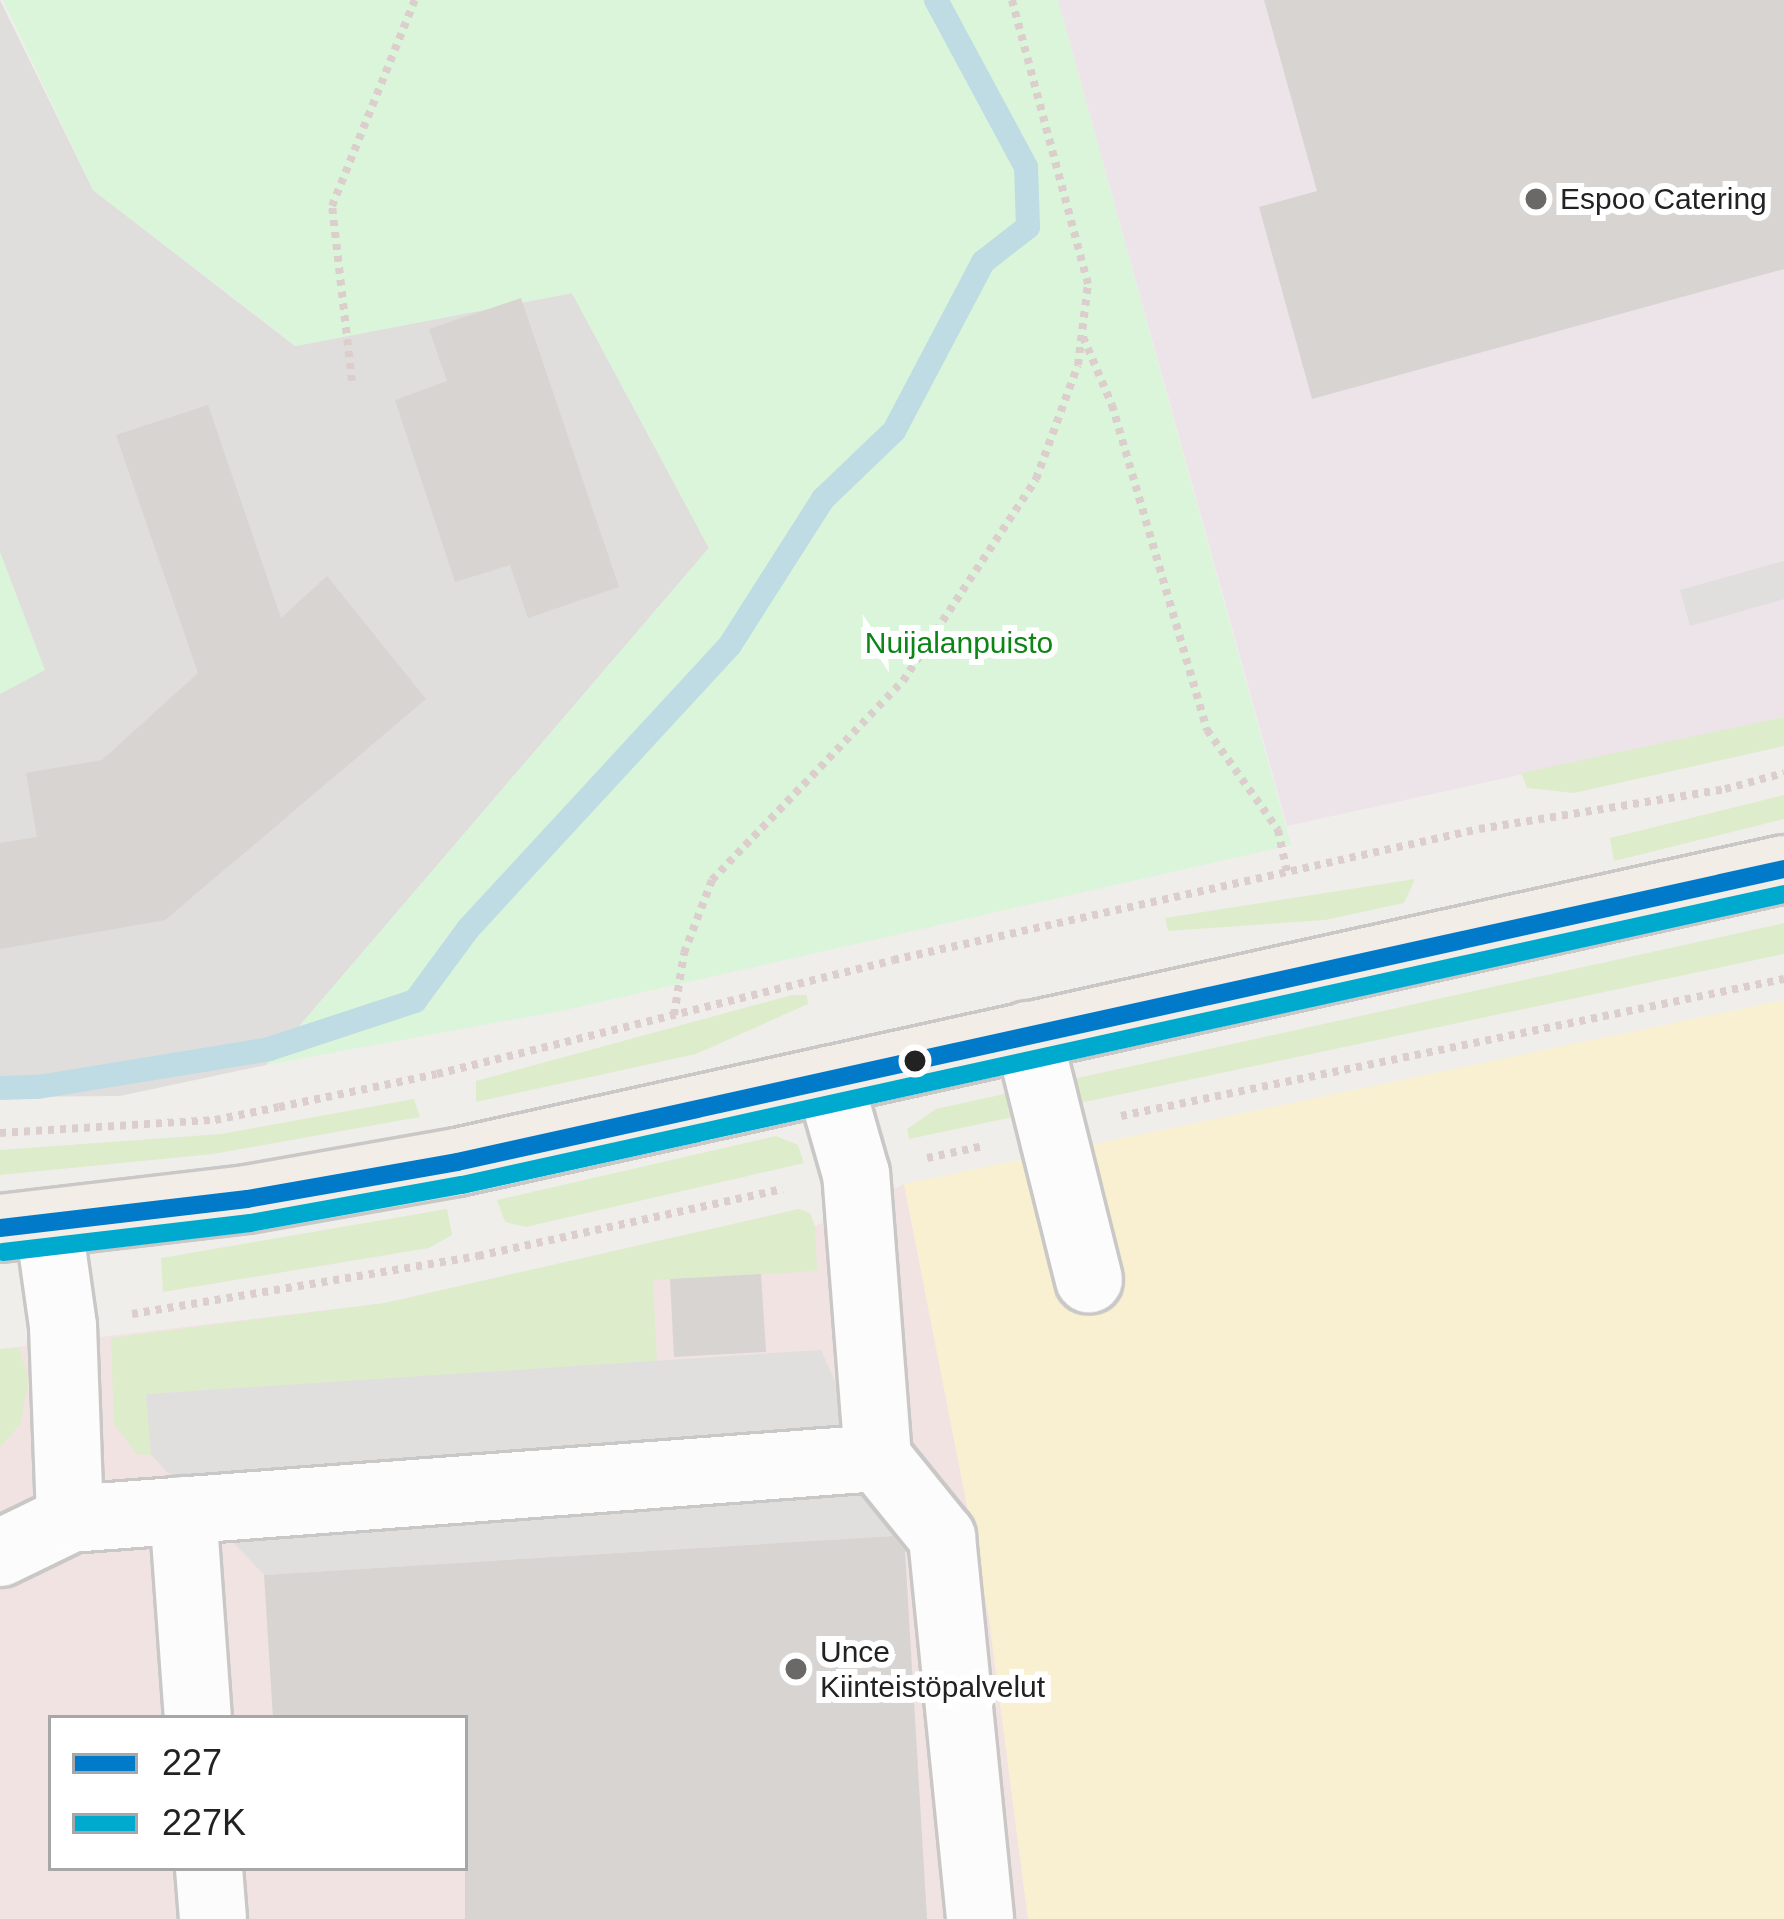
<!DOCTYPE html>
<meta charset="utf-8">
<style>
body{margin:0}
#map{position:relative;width:1784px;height:1919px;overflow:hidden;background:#f0eeeb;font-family:Arial,sans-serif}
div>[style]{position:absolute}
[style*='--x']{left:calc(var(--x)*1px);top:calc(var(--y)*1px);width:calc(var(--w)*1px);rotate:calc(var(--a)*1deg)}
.residential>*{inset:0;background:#dfdedc}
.commercial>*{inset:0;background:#f1e3e1}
.industrial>*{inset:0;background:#ede4e9}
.grass>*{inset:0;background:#ddeccb}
.sand>*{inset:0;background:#f8f0d0}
.park>*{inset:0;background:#daf5da}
.parking>*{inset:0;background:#e0dfde}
.stream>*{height:24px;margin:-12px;padding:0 12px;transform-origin:12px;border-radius:12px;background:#bfdbe3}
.building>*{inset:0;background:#d7d4d2}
.path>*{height:8px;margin-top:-4px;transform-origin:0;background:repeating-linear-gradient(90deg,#dccecd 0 6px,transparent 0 12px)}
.roads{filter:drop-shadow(3px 0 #c9c8c7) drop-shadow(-3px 0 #c9c8c7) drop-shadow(0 3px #c9c8c7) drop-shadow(0 -3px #c9c8c7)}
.minor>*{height:66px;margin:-33px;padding:0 33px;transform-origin:33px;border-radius:33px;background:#fdfcfc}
.major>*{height:66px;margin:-33px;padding:0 33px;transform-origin:33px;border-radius:33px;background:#f3ede7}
.bus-1>*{height:18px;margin:-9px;padding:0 9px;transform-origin:9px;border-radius:9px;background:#007ac9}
.bus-2>*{height:18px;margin:-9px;padding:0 9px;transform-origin:9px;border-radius:9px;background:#00a9ce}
.dots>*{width:33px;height:33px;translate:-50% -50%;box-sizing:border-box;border:6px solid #fff;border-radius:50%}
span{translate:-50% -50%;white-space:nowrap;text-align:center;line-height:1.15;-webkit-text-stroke:12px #fff;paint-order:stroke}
.poi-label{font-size:30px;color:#222}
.left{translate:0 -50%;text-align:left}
.park-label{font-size:30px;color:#0c8416}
.legend{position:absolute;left:48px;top:1715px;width:420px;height:156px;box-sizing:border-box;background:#fff;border:3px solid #a7a7a7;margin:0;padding:15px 21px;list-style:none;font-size:36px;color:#222}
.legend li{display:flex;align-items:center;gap:24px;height:60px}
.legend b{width:60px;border:3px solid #a7a7a7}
</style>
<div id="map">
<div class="residential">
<i style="clip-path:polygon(0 0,93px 190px,295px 346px,572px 293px,709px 548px,266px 1065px,120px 1096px,0 1097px)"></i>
</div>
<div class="commercial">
<i style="clip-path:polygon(evenodd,904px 1184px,989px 1618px,1028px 1919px,0 1919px,0 1349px,385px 1303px,799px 1209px,810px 1213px,815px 1226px,904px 1184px,51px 1718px,465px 1718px,465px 1868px,51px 1868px,51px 1718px)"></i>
</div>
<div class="industrial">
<i style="clip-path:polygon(1058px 0,1784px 0,1784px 717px,1287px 826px)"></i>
</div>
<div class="grass">
<i style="clip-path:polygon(1784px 717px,1784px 746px,1574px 793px,1527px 788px,1521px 773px)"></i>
<i style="clip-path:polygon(1784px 795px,1784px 819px,1614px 861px,1610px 838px)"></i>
<i style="clip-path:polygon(1415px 879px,1404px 903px,1325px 920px,1168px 931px,1165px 918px)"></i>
<i style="clip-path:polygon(1784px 923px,1784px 954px,909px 1139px,907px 1129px,936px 1109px)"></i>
<i style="clip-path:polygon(792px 995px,807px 995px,808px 1004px,696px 1054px,476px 1102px,476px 1081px)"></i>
<i style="clip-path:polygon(414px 1099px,420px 1117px,213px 1154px,0 1175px,0 1150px,221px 1134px)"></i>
<i style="clip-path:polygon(776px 1136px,798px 1145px,804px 1163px,526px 1227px,505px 1222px,497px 1200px)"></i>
<i style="clip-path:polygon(447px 1209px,452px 1235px,429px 1248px,163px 1292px,161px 1258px)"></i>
<i style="clip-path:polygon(799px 1209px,810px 1213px,815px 1227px,817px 1271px,653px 1280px,657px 1363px,147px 1394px,151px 1455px,137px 1454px,114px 1424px,111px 1338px,385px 1303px)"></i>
<i style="clip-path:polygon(19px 1348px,29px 1380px,20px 1425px,0 1447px,0 1349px)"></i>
</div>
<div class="sand">
<i style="clip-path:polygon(1784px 1000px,1784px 1919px,1028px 1919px,989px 1618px,904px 1184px)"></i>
</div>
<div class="park">
<i style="clip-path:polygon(3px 0,1058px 0,1291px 845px,565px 1010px,266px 1065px,709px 548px,572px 293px,296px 346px,93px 190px)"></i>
<i style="clip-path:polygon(0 552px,45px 670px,0 694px)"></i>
</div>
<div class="parking">
<i style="clip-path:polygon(1784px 561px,1784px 599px,1690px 626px,1680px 590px)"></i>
<i style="clip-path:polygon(821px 1350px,904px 1535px,264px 1575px,151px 1455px,146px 1394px)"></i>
</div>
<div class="stream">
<i style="--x:0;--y:1088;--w:38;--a:-2"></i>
<i style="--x:38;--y:1087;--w:234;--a:-9.3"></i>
<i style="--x:269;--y:1049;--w:154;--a:-18.2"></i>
<i style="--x:415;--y:1001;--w:89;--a:-53.6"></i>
<i style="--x:468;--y:929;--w:386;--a:-47.3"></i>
<i style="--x:730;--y:645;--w:173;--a:-57.5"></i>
<i style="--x:823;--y:499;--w:98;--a:-43.8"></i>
<i style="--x:894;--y:431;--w:191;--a:-62.2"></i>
<i style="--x:983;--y:262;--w:57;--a:-37.9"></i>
<i style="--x:1028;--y:227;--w:60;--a:-91.9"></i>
<i style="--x:1026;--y:167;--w:190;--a:-118.3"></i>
</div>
<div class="building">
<i style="clip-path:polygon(1264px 0,1784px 0,1784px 269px,1312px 399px,1259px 207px,1317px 191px)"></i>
<i style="clip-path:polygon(521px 298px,619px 587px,528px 618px,510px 565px,455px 582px,395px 400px,447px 381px,429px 329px)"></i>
<i style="clip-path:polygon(208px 405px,281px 618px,327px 576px,426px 699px,165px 920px,0 949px,0 843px,37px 837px,26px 773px,102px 760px,198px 673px,116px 435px)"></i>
<i style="clip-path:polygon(761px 1274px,766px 1352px,674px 1357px,670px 1279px)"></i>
<i style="clip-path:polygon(893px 1536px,905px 1551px,927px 1919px,465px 1919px,465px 1718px,273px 1718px,264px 1575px)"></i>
</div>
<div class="path">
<i style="--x:1083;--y:337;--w:74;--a:66.9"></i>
<i style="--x:1112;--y:405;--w:339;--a:73.7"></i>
<i style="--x:1207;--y:730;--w:123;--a:54.6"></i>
<i style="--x:1278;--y:830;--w:43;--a:77.9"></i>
<i style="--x:352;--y:381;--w:176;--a:-96.5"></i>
<i style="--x:332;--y:206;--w:222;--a:-68.1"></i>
<i style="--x:674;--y:1015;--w:63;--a:-80.8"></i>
<i style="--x:684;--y:953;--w:78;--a:-69"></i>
<i style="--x:712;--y:880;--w:276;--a:-46.2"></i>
<i style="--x:903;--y:681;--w:242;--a:-56.6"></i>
<i style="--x:1036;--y:479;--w:121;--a:-69.8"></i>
<i style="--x:1078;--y:365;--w:82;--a:-83"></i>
<i style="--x:1088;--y:284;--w:294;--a:-105"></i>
<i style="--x:1121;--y:1116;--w:677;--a:-11.68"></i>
<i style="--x:0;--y:1133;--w:215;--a:-3.5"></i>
<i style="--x:215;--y:1120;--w:65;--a:-11.5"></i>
<i style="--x:279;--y:1107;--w:161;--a:-11.8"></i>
<i style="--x:437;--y:1074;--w:470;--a:-14"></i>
<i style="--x:893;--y:960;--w:600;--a:-12.6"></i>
<i style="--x:1479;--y:829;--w:249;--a:-9.2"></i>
<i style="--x:1725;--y:789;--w:61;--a:-15.2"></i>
<i style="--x:927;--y:1158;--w:57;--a:-12.1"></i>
<i style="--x:132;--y:1314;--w:351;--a:-9.5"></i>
<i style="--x:478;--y:1256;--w:312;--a:-12.4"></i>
</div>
<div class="roads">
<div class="minor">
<i style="--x:1028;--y:1035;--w:252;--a:76"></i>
<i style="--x:49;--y:1226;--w:101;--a:82"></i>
<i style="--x:63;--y:1326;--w:193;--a:87.9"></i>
<i style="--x:878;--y:1458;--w:102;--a:51"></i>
<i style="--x:942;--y:1537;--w:384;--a:84.3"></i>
<i style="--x:183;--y:1510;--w:209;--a:85.9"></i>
<i style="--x:0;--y:1553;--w:78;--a:-25.9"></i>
<i style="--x:70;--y:1519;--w:810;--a:-4.32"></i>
<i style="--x:878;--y:1458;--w:285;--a:-94.4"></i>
<i style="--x:856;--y:1174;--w:98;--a:-106"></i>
<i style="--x:209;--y:1868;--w:51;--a:85.5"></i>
</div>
<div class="major">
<i style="--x:0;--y:1228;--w:249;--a:-6.7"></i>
<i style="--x:247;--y:1199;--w:213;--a:-10"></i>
<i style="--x:457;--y:1162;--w:1359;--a:-12.45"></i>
</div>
</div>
<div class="bus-1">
<i style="--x:0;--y:1228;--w:249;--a:-6.7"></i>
<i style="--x:247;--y:1199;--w:213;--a:-10"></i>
<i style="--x:457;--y:1162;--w:1359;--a:-12.45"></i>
</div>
<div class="bus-2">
<i style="--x:3;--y:1252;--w:249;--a:-6.7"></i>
<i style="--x:250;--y:1223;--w:215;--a:-10.2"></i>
<i style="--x:462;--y:1185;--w:1354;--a:-12.41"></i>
</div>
<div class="dots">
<i style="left:1536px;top:199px;background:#6a6968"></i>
<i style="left:915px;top:1061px;background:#222"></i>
<i style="left:796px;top:1669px;background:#6a6968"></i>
</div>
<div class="poi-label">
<span class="left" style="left:1560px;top:199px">Espoo Catering</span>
<span class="left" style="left:820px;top:1669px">Unce<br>Kiinteistöpalvelut</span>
</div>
<div class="park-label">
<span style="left:959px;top:643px">Nuijalanpuisto</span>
</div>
<ul class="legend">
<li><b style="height:15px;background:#007ac9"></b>227</li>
<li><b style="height:15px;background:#00a9ce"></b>227K</li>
</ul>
</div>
